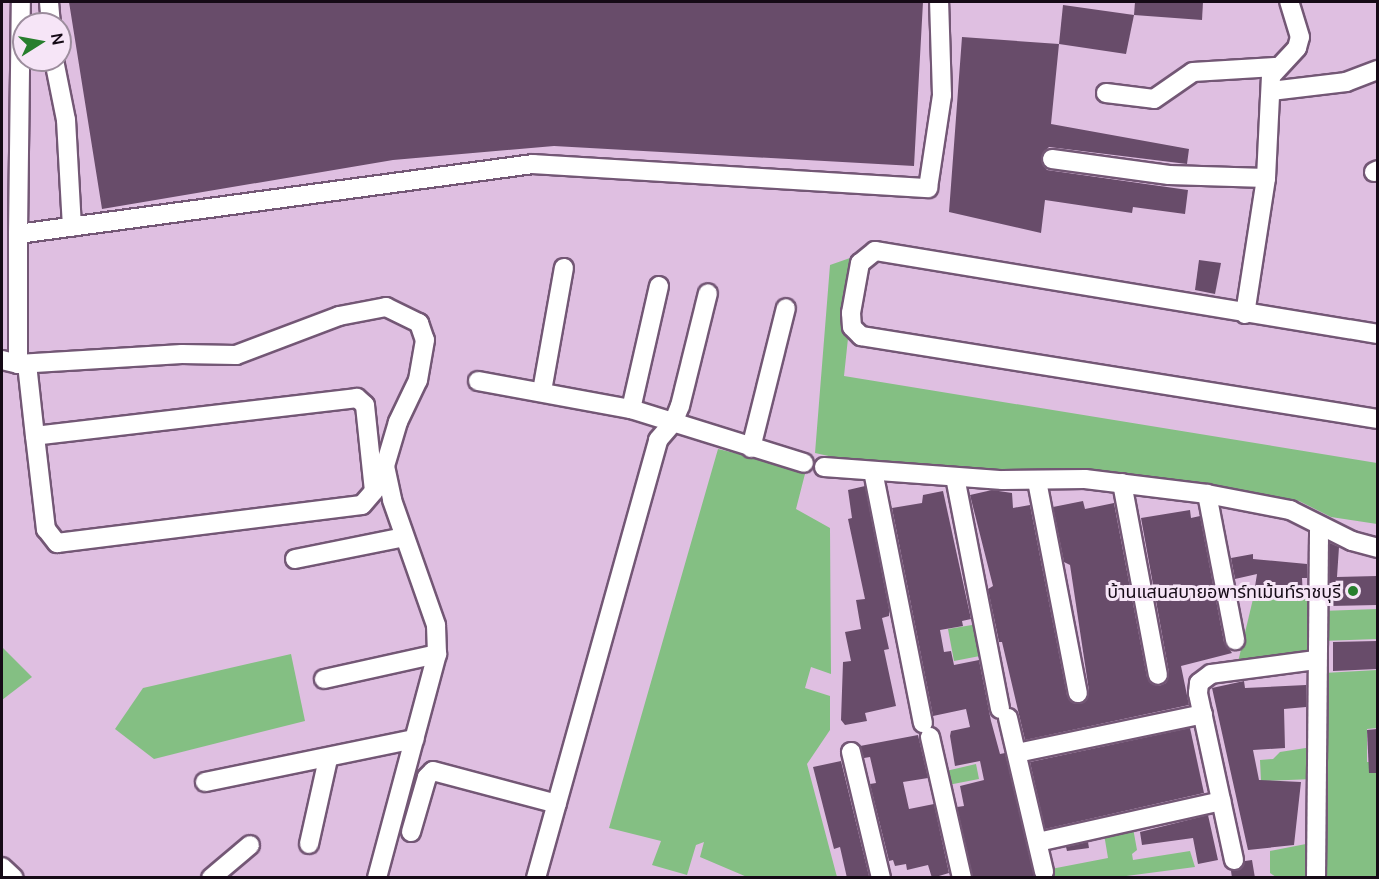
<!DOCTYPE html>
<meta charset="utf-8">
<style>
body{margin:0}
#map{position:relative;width:1379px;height:879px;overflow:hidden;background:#dfbfe1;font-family:Manrope,"Noto Sans Thai",sans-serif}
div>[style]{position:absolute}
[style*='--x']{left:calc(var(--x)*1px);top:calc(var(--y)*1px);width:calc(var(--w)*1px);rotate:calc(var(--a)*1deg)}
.green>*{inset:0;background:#84bf83}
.building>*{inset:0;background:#684c6a}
.roads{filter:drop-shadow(2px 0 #735775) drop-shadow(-2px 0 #735775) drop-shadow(0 2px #735775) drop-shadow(0 -2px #735775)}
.minor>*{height:18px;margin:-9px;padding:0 9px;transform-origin:9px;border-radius:9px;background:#fff}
.dots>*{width:16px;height:16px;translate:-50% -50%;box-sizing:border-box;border:3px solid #f6e5f7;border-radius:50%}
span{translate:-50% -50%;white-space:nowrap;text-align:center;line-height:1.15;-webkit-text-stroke:6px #f6e5f7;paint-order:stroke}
.poi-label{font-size:18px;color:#150a16}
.right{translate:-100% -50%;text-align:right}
.frame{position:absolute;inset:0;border:3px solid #150a16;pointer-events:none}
.north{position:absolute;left:12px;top:12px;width:60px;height:60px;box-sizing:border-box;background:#f6e5f7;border:2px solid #9c8d9d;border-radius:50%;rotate:79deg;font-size:16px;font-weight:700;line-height:24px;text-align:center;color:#150a16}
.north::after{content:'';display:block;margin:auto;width:21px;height:27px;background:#277e2d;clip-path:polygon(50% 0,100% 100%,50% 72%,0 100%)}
</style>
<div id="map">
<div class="green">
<i style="clip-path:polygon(850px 258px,856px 263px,844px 376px,1377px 463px,1377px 524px,1331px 517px,1299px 501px,1260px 494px,1085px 471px,1014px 473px,842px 459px,815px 453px,830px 265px)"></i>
<i style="clip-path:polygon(718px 449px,806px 470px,796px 509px,830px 528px,831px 674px,811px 667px,805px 688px,830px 696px,830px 730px,807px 764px,837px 877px,747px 877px,700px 857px,704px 842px,696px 845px,687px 875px,652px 865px,661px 841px,609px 828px)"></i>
<i style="clip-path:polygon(1253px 599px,1309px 599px,1309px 652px,1238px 662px)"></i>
<i style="clip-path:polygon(1377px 609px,1377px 639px,1322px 641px,1321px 611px)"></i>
<i style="clip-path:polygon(978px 624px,985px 655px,954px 661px,948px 629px)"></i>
<i style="clip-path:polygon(2px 647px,32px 677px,2px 700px)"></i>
<i style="clip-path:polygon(291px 654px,305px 721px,154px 759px,115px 729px,143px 688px)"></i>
<i style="clip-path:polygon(1377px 670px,1377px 728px,1367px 729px,1367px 762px,1377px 762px,1377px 877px,1324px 877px,1324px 673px)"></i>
<i style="clip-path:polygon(1312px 747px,1313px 779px,1261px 781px,1260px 760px,1273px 759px,1280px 752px)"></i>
<i style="clip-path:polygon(976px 764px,979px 779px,948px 785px,946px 771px)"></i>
<i style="clip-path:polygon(1133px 828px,1137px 850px,1132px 854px,1133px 860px,1190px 851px,1195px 867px,1111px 878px,1053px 877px,1051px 869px,1108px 858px,1104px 834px)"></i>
<i style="clip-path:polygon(1311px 843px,1311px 877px,1276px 877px,1270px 873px,1270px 851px)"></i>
</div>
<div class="building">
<i style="clip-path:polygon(69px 2px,923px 2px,914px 166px,554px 146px,393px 160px,102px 209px)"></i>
<i style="clip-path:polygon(1135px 2px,1203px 2px,1202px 20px,1134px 15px)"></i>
<i style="clip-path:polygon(1063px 5px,1134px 15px,1126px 54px,1059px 44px)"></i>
<i style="clip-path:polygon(962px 37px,1059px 44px,1051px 124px,1189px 149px,1187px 164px,1049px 147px,1043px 153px,1042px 164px,1047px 170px,1188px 190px,1185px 214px,1133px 207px,1132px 213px,1045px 200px,1041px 233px,949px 212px)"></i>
<i style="clip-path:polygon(1199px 260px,1221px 263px,1215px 294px,1195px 290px)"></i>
<i style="clip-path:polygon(865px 486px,889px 609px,889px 616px,882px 618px,889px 649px,884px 650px,896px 706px,865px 713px,867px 721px,845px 725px,841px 720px,843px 662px,851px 661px,845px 632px,861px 629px,856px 600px,865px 599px,848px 519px,852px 518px,848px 490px)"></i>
<i style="clip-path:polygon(992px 490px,1012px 493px,1013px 508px,1030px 505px,1067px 695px,1075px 704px,1086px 701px,1089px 691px,1070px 565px,1064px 562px,1053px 507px,1083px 501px,1085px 509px,1114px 503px,1147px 677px,1159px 686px,1166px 683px,1169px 673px,1141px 518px,1190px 510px,1191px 518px,1200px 516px,1224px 642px,1232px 653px,1181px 666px,1189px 705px,1025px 740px,1002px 642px,999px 642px,988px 589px,993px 586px,970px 495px)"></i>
<i style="clip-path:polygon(943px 491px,971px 619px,962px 621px,963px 626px,940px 630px,944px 652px,951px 651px,954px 665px,979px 660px,991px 721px,1000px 754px,1005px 753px,1035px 878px,973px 878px,957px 807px,964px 806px,960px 786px,984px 780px,980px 761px,955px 766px,950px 736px,951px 731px,970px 727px,966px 709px,933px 716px,892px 508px,922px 503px,923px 495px)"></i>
<i style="clip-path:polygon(1330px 543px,1339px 547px,1337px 577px,1377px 576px,1377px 605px,1330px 606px)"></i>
<i style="clip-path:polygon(1253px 554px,1253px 559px,1307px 564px,1307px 578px,1302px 578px,1303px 598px,1253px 599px,1257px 574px,1235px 579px,1231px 558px)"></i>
<i style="clip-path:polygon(1377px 641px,1377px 669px,1333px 671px,1333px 642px)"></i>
<i style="clip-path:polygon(1244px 681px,1245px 688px,1306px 685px,1306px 707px,1284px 709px,1285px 748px,1253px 750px,1259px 780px,1301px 782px,1294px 845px,1248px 850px,1212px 688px)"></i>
<i style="clip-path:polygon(1190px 728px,1204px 793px,1045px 829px,1030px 762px)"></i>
<i style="clip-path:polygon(1377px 729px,1377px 773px,1369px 773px,1367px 730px)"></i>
<i style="clip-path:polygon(918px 735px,928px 778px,903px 782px,909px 809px,934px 804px,949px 873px,932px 878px,928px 865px,907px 870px,906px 864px,895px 866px,893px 860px,889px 861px,870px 784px,876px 783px,870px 757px,864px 758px,860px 746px)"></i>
<i style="clip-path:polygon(841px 761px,869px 876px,861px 878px,847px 878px,840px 847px,834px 849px,813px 767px)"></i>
<i style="clip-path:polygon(1208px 815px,1218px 860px,1198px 864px,1193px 838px,1142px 845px,1140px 832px)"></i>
<i style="clip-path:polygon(1088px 842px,1089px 848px,1067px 851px,1066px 847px)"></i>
<i style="clip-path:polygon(1252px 860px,1255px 878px,1232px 878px,1231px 871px,1241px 869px,1245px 861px)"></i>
</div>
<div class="roads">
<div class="minor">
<i style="--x:49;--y:2;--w:22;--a:85"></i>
<i style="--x:54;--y:60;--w:61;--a:78.7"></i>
<i style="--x:66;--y:120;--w:107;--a:86.8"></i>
<i style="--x:1271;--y:91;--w:76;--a:-6.8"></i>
<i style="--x:1346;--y:82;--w:34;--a:-21"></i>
<i style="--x:1106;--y:93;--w:48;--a:7.1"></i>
<i style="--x:1154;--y:99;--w:47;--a:-34.7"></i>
<i style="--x:1193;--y:72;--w:82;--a:-3.5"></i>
<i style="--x:1052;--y:159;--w:118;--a:7.8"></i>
<i style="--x:1169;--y:175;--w:97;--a:1.8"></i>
<i style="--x:1374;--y:172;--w:4;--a:-27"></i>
<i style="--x:18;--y:234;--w:232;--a:-89.3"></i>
<i style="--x:1245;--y:314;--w:138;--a:-81.2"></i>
<i style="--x:1266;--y:178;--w:102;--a:-87.2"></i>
<i style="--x:1271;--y:76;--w:38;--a:-47"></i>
<i style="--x:1297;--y:48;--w:11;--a:-75"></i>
<i style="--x:1300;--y:37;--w:37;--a:-107"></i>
<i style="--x:1378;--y:334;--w:510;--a:-170.63"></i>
<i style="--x:875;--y:251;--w:19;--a:141"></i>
<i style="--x:860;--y:263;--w:51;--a:100.2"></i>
<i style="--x:851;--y:313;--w:14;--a:86"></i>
<i style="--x:852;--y:327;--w:13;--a:45"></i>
<i style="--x:861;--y:336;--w:524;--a:9.12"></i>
<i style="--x:2;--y:360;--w:16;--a:14"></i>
<i style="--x:18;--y:364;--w:164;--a:-3.5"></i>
<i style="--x:182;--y:354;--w:54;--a:1.1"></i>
<i style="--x:236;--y:355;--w:110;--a:-20.7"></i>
<i style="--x:339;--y:316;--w:48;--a:-10.8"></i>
<i style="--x:386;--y:307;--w:37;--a:26"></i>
<i style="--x:419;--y:323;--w:18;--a:71"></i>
<i style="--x:425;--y:340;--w:41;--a:99.9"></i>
<i style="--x:418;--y:380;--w:47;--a:115.5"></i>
<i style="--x:398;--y:422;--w:46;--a:106.5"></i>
<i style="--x:385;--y:466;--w:35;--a:78"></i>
<i style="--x:392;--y:500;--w:133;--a:70.6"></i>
<i style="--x:436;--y:625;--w:29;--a:88"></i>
<i style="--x:437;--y:654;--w:232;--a:105"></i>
<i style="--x:18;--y:364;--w:130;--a:-90"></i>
<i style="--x:18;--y:234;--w:520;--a:-7.74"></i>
<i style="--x:533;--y:164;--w:396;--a:3.5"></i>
<i style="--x:928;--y:188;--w:94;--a:-81.4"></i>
<i style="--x:942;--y:95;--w:93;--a:-91.8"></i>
<i style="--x:27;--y:364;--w:72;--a:83.7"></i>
<i style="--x:35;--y:436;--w:94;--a:83.3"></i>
<i style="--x:46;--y:529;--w:18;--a:52"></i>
<i style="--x:57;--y:543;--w:307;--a:-7.1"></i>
<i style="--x:362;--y:505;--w:18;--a:-49"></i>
<i style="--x:374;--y:491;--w:86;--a:-96"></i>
<i style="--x:365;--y:405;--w:11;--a:-139"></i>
<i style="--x:357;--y:398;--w:324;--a:173.3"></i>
<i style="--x:478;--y:381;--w:156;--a:10.4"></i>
<i style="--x:631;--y:409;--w:181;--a:17.3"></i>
<i style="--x:542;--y:391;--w:125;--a:-79.9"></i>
<i style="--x:631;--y:409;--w:126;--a:-77.2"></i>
<i style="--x:751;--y:448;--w:144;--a:-76"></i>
<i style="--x:824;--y:467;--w:179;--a:4.2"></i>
<i style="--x:1003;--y:480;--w:82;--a:-0.7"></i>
<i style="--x:1085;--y:479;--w:123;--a:7"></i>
<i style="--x:1207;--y:494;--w:85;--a:10.9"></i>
<i style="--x:1290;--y:510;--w:69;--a:26.6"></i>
<i style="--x:1352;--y:541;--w:27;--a:15"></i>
<i style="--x:873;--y:471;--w:257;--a:78.8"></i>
<i style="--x:955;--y:477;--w:236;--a:79"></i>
<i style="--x:1037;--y:481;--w:216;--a:79.1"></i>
<i style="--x:1122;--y:483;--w:195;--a:79.4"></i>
<i style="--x:1207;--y:494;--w:149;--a:79.1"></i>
<i style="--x:295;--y:559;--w:111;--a:-11.4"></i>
<i style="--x:324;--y:679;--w:116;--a:-12.5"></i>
<i style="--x:1008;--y:718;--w:158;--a:76.8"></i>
<i style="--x:930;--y:737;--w:145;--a:77.2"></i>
<i style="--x:851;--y:752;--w:130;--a:76.6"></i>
<i style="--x:1017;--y:753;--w:190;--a:-11.8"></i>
<i style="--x:205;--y:782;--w:214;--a:-11.6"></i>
<i style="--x:411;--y:832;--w:57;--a:-73.8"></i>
<i style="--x:427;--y:777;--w:8;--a:-45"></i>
<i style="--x:433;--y:771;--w:128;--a:14.9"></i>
<i style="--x:1038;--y:842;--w:188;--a:-12.6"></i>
<i style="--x:309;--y:844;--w:87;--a:-77.4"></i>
<i style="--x:1234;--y:860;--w:171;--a:-102.2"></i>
<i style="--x:1198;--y:693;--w:10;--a:-84"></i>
<i style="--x:1199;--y:683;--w:15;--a:-37"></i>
<i style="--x:1211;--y:674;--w:106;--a:-7.6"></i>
<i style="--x:2;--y:867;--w:16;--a:43"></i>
<i style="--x:211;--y:878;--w:51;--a:-40.2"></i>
<i style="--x:536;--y:878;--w:455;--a:-74.4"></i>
<i style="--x:658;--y:440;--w:23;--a:-49"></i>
<i style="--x:673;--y:423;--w:18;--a:-68"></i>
<i style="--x:680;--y:406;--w:116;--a:-76.1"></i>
<i style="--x:1316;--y:878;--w:352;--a:-89.5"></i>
</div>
</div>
<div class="dots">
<i style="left:1353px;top:591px;background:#277e2d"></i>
</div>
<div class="poi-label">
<span class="right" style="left:1341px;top:591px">บ้านแสนสบายอพาร์ทเม้นท์ราชบุรี</span>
</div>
<div class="frame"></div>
<div class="north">N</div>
</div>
